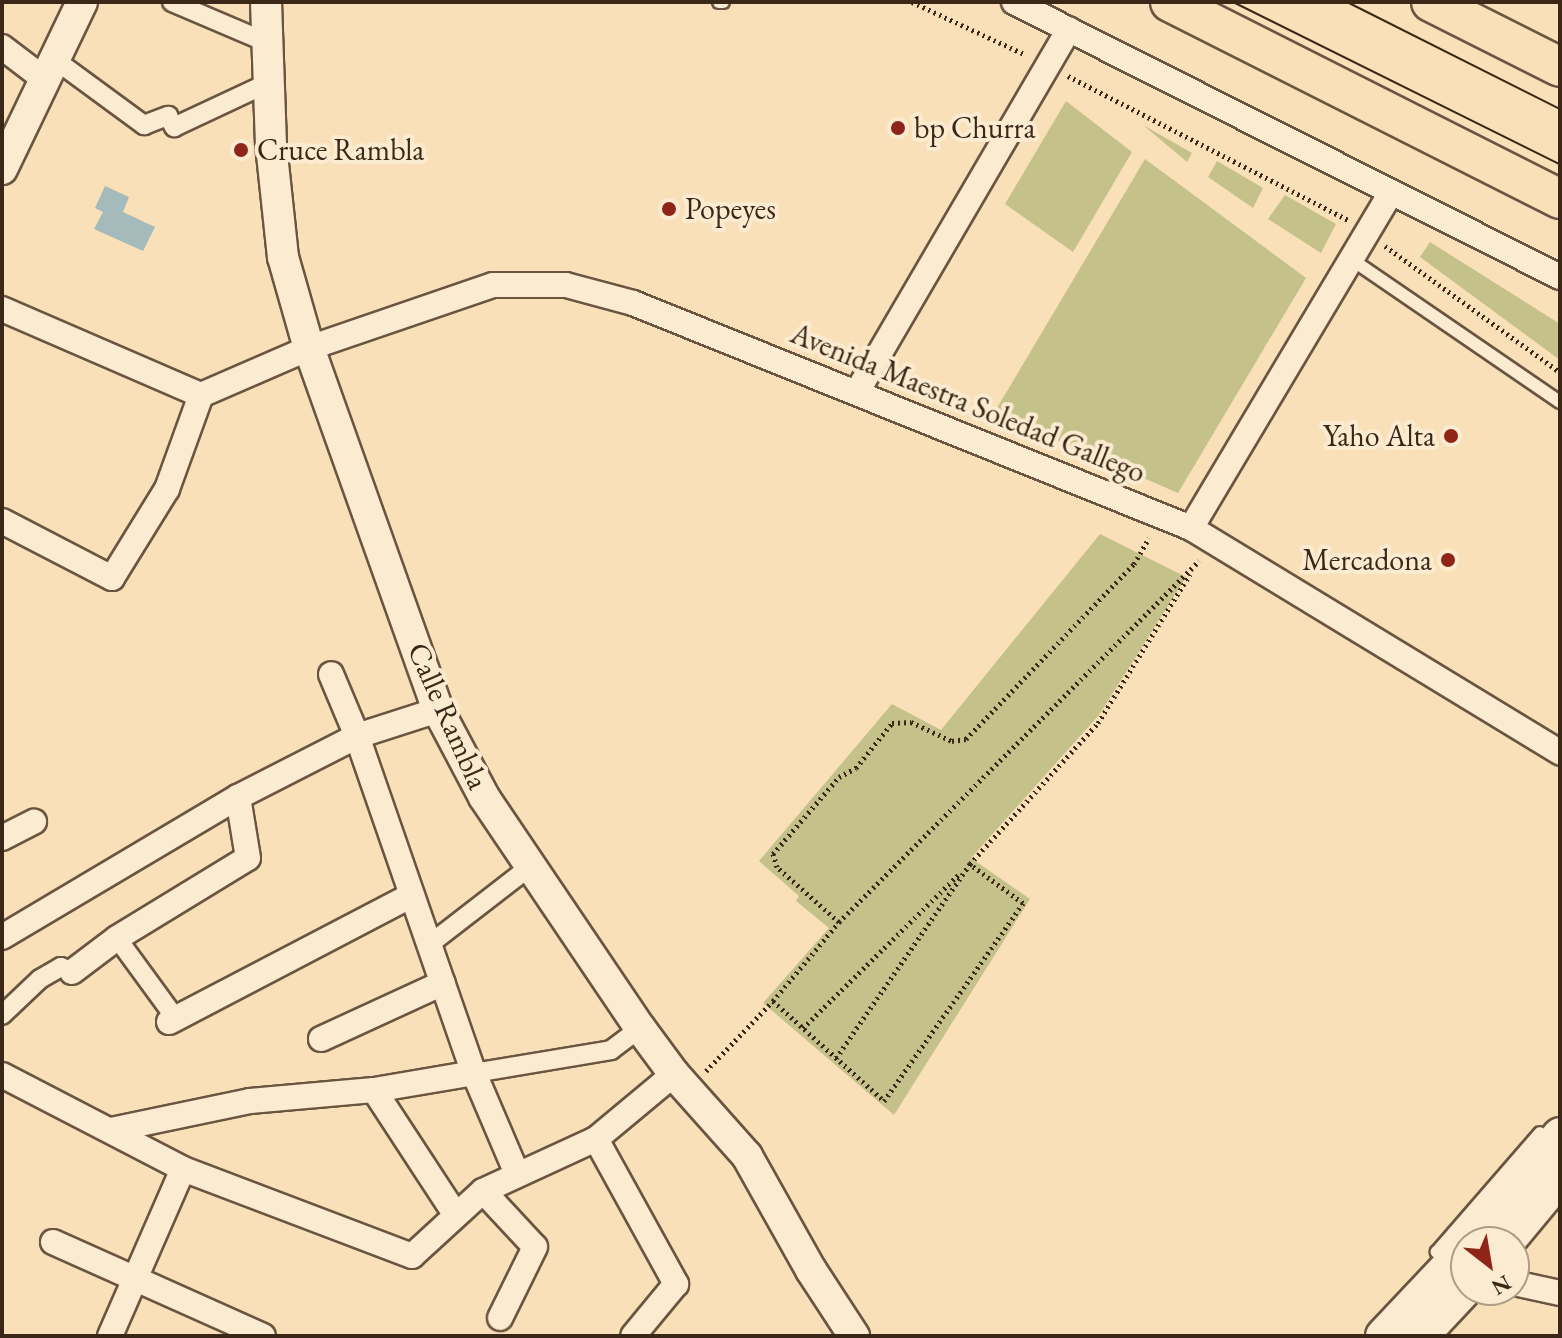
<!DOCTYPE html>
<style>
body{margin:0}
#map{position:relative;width:1562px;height:1338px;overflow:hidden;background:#f9e0b8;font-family:"EB Garamond",serif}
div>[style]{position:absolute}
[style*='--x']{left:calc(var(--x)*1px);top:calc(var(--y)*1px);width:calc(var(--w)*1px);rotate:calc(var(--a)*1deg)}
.green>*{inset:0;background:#c4c18a}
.water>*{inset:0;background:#a4babb}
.path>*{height:5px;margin-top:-2.5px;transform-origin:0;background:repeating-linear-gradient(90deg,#3b2718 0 2px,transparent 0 6px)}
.roads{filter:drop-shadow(2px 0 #6a5540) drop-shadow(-2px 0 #6a5540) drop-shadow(0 2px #6a5540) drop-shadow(0 -2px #6a5540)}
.service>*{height:12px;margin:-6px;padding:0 6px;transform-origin:6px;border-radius:6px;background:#fbebd1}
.pedestrian>*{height:18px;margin:-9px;padding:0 9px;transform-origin:9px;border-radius:9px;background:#fbebd1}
.minor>*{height:24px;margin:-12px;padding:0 12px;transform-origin:12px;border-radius:12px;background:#fbebd1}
.tertiary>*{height:30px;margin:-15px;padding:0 15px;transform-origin:15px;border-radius:15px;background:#fbebd1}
.secondary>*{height:34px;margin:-17px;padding:0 17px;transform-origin:17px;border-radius:17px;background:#fbebd1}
.primary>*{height:38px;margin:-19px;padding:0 19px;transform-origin:19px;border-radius:19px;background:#f9e0b8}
.tram>*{height:2px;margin:-1px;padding:0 1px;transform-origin:1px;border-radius:1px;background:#3b2718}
.dots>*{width:22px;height:22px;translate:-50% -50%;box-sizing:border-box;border:4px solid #fbebd1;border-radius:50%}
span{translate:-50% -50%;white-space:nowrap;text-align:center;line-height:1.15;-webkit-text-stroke:8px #fbebd1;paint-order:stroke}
.poi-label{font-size:30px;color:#3b2718}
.left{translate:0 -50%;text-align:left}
.right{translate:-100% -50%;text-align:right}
.street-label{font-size:30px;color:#3b2718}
.frame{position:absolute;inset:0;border:4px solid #3b2718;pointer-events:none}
.north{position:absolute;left:1450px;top:1226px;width:80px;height:80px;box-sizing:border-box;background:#fbebd1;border:2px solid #ae9d87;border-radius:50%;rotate:149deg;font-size:22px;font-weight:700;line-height:32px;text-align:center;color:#3b2718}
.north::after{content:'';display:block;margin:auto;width:28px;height:36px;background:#8f2418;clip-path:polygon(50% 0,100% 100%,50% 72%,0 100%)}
</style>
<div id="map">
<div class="green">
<i style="clip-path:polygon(1066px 101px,1132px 152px,1073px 252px,1005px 204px)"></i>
<i style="clip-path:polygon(1143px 125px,1192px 153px,1187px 162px)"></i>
<i style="clip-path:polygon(1145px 159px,1306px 278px,1178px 493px,994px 413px)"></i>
<i style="clip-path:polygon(1217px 161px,1263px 188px,1253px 208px,1208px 177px)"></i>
<i style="clip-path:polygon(1285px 195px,1336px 224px,1321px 253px,1268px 219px)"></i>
<i style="clip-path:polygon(1430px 242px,1560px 324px,1560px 360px,1420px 257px)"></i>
<i style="clip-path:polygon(1100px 534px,1186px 577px,1099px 715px,971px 858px,1030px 899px,894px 1115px,763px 1003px,829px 928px,796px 901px,799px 896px,759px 861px,892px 704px,941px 730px)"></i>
</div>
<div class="water">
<i style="clip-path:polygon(105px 186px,129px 197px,123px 212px,155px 227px,143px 251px,94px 229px,103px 212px,95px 208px)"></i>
</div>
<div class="path">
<i style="--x:912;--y:2;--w:123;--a:24.9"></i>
<i style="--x:1068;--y:76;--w:315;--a:27.2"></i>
<i style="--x:1385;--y:246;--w:216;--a:35.8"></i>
<i style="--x:839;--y:922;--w:83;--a:-138.4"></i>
<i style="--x:777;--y:867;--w:14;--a:-107"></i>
<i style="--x:773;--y:854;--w:101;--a:-49.4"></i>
<i style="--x:839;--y:777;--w:19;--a:-28"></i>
<i style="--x:856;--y:768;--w:58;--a:-51.3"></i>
<i style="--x:892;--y:723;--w:19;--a:-3"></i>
<i style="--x:911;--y:722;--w:45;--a:24.9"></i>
<i style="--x:952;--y:741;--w:14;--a:-8"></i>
<i style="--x:966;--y:739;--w:243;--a:-46.2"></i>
<i style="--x:1134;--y:564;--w:30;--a:-60"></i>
<i style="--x:773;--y:1001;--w:149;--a:42"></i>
<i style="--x:884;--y:1101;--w:242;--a:-54.9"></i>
<i style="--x:1023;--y:903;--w:66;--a:-143.7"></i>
<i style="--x:970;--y:864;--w:190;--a:-47.8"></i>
<i style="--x:1098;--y:723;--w:175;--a:-58.3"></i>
<i style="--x:803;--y:1028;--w:221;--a:-44.6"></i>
<i style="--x:836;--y:1058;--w:236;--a:-55.4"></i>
<i style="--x:706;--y:1071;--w:97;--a:-46.3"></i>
<i style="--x:773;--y:1001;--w:103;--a:-50.1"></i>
<i style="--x:839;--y:922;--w:510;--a:-45.08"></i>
</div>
<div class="roads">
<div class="service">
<i style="--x:719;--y:2;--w:4;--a:0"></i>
<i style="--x:1351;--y:259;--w:253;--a:34.4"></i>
<i style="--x:1452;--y:1259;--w:17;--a:-155"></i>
<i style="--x:1437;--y:1252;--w:157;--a:-49.1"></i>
</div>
<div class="pedestrian">
<i style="--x:172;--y:2;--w:102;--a:23.1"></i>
<i style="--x:54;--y:59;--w:112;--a:36.3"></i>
<i style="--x:144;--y:125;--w:26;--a:-21"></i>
<i style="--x:168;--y:116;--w:13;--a:61"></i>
<i style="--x:174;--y:127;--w:104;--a:-25.1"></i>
<i style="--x:117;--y:938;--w:100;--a:53.9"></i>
<i style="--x:430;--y:944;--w:128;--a:-37.7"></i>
<i style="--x:2;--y:1015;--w:52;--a:-43.5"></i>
<i style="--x:40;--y:979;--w:24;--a:-30"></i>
<i style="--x:61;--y:967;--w:12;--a:24"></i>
<i style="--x:474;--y:1073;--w:139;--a:-9.5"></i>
<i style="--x:611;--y:1050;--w:36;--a:-37"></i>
</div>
<div class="minor">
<i style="--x:1014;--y:2;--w:611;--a:26.73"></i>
<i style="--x:2;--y:47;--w:53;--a:37.3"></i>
<i style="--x:2;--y:309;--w:217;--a:23.4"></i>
<i style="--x:857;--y:392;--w:420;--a:-59.7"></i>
<i style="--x:2;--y:521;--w:124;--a:27.4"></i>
<i style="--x:112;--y:578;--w:105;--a:-58.3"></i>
<i style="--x:167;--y:489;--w:100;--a:-70.1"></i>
<i style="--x:201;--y:395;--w:118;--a:-23.5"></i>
<i style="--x:309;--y:348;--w:194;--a:-18.9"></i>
<i style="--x:493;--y:285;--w:73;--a:0"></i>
<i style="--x:566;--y:285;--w:69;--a:15"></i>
<i style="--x:633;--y:303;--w:602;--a:21.96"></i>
<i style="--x:1191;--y:528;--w:432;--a:31.3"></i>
<i style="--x:1191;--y:528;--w:391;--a:-59.2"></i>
<i style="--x:438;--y:710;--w:85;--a:162.2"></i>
<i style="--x:357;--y:736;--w:357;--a:70.9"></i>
<i style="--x:474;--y:1073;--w:110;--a:66.9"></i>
<i style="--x:2;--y:838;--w:36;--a:-27"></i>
<i style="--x:2;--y:937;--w:274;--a:-30.7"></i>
<i style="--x:238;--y:797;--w:134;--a:-27.1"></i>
<i style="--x:357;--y:736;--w:67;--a:-112.8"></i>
<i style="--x:72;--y:972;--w:56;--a:-37.1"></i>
<i style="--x:117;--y:938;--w:153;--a:-31.4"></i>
<i style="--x:248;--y:858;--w:62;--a:-99.3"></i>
<i style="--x:169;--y:1022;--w:274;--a:-27.6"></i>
<i style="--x:321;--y:1039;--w:134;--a:-24.7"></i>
<i style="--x:2;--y:1075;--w:204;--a:27.4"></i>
<i style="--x:183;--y:1169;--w:245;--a:20.8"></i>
<i style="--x:412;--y:1256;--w:96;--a:-42.5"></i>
<i style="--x:483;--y:1191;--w:124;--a:-24.7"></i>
<i style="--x:596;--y:1139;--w:102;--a:-39.8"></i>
<i style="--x:374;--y:1090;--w:148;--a:56.8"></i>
<i style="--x:111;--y:1130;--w:142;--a:-11.8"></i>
<i style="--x:250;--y:1101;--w:124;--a:-5.1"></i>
<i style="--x:374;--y:1090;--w:101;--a:-9.6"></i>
<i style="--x:596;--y:1139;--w:166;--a:61.1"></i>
<i style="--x:676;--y:1284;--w:67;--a:129.6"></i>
<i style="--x:483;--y:1191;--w:76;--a:47.1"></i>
<i style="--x:535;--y:1247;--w:79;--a:116.2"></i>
<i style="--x:53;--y:1242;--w:230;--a:24.1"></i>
<i style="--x:1514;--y:1283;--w:47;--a:12.3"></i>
<i style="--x:110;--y:1336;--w:182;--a:-66.4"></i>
</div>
<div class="tertiary">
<i style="--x:266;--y:2;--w:143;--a:88"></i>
<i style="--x:271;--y:145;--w:113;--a:83.9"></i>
<i style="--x:283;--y:257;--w:95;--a:74.1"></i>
<i style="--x:309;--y:348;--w:384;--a:70.4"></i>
<i style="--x:438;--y:710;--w:98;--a:62.1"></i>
<i style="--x:484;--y:797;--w:279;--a:56"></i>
<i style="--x:640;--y:1028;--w:57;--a:53.5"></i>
<i style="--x:674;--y:1074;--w:110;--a:48.3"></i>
<i style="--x:747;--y:1156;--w:131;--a:60.7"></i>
<i style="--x:811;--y:1270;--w:79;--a:56.9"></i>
<i style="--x:2;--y:169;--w:185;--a:-64.4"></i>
</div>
<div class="secondary">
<i style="--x:1471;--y:1242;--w:139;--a:-50.2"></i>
<i style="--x:1507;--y:1242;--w:83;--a:-50.4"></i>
<i style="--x:1383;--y:1336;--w:121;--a:-46.7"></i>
<i style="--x:1421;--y:1336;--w:66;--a:-46.8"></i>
</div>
<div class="primary">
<i style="--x:1170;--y:2;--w:437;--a:26.8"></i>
<i style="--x:1431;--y:2;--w:144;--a:26.7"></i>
</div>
</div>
<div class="tram">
<i style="--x:1233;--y:2;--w:365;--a:26.4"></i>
<i style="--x:1347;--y:2;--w:238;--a:26.7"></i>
</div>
<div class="dots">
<i style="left:898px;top:128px;background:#8f2418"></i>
<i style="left:241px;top:150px;background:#8f2418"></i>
<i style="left:669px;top:209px;background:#8f2418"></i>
<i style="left:1451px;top:436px;background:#8f2418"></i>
<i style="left:1448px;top:560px;background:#8f2418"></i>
</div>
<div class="poi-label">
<span class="left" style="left:914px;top:128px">bp Churra</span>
<span class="left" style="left:257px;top:150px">Cruce Rambla</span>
<span class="left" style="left:685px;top:209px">Popeyes</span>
<span class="right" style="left:1435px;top:436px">Yaho Alta</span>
<span class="right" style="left:1432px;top:560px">Mercadona</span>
</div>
<div class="street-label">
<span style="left:968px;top:403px;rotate:22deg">Avenida Maestra Soledad Gallego</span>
<span style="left:448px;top:716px;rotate:66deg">Calle Rambla</span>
</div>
<div class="frame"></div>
<div class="north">N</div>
</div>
